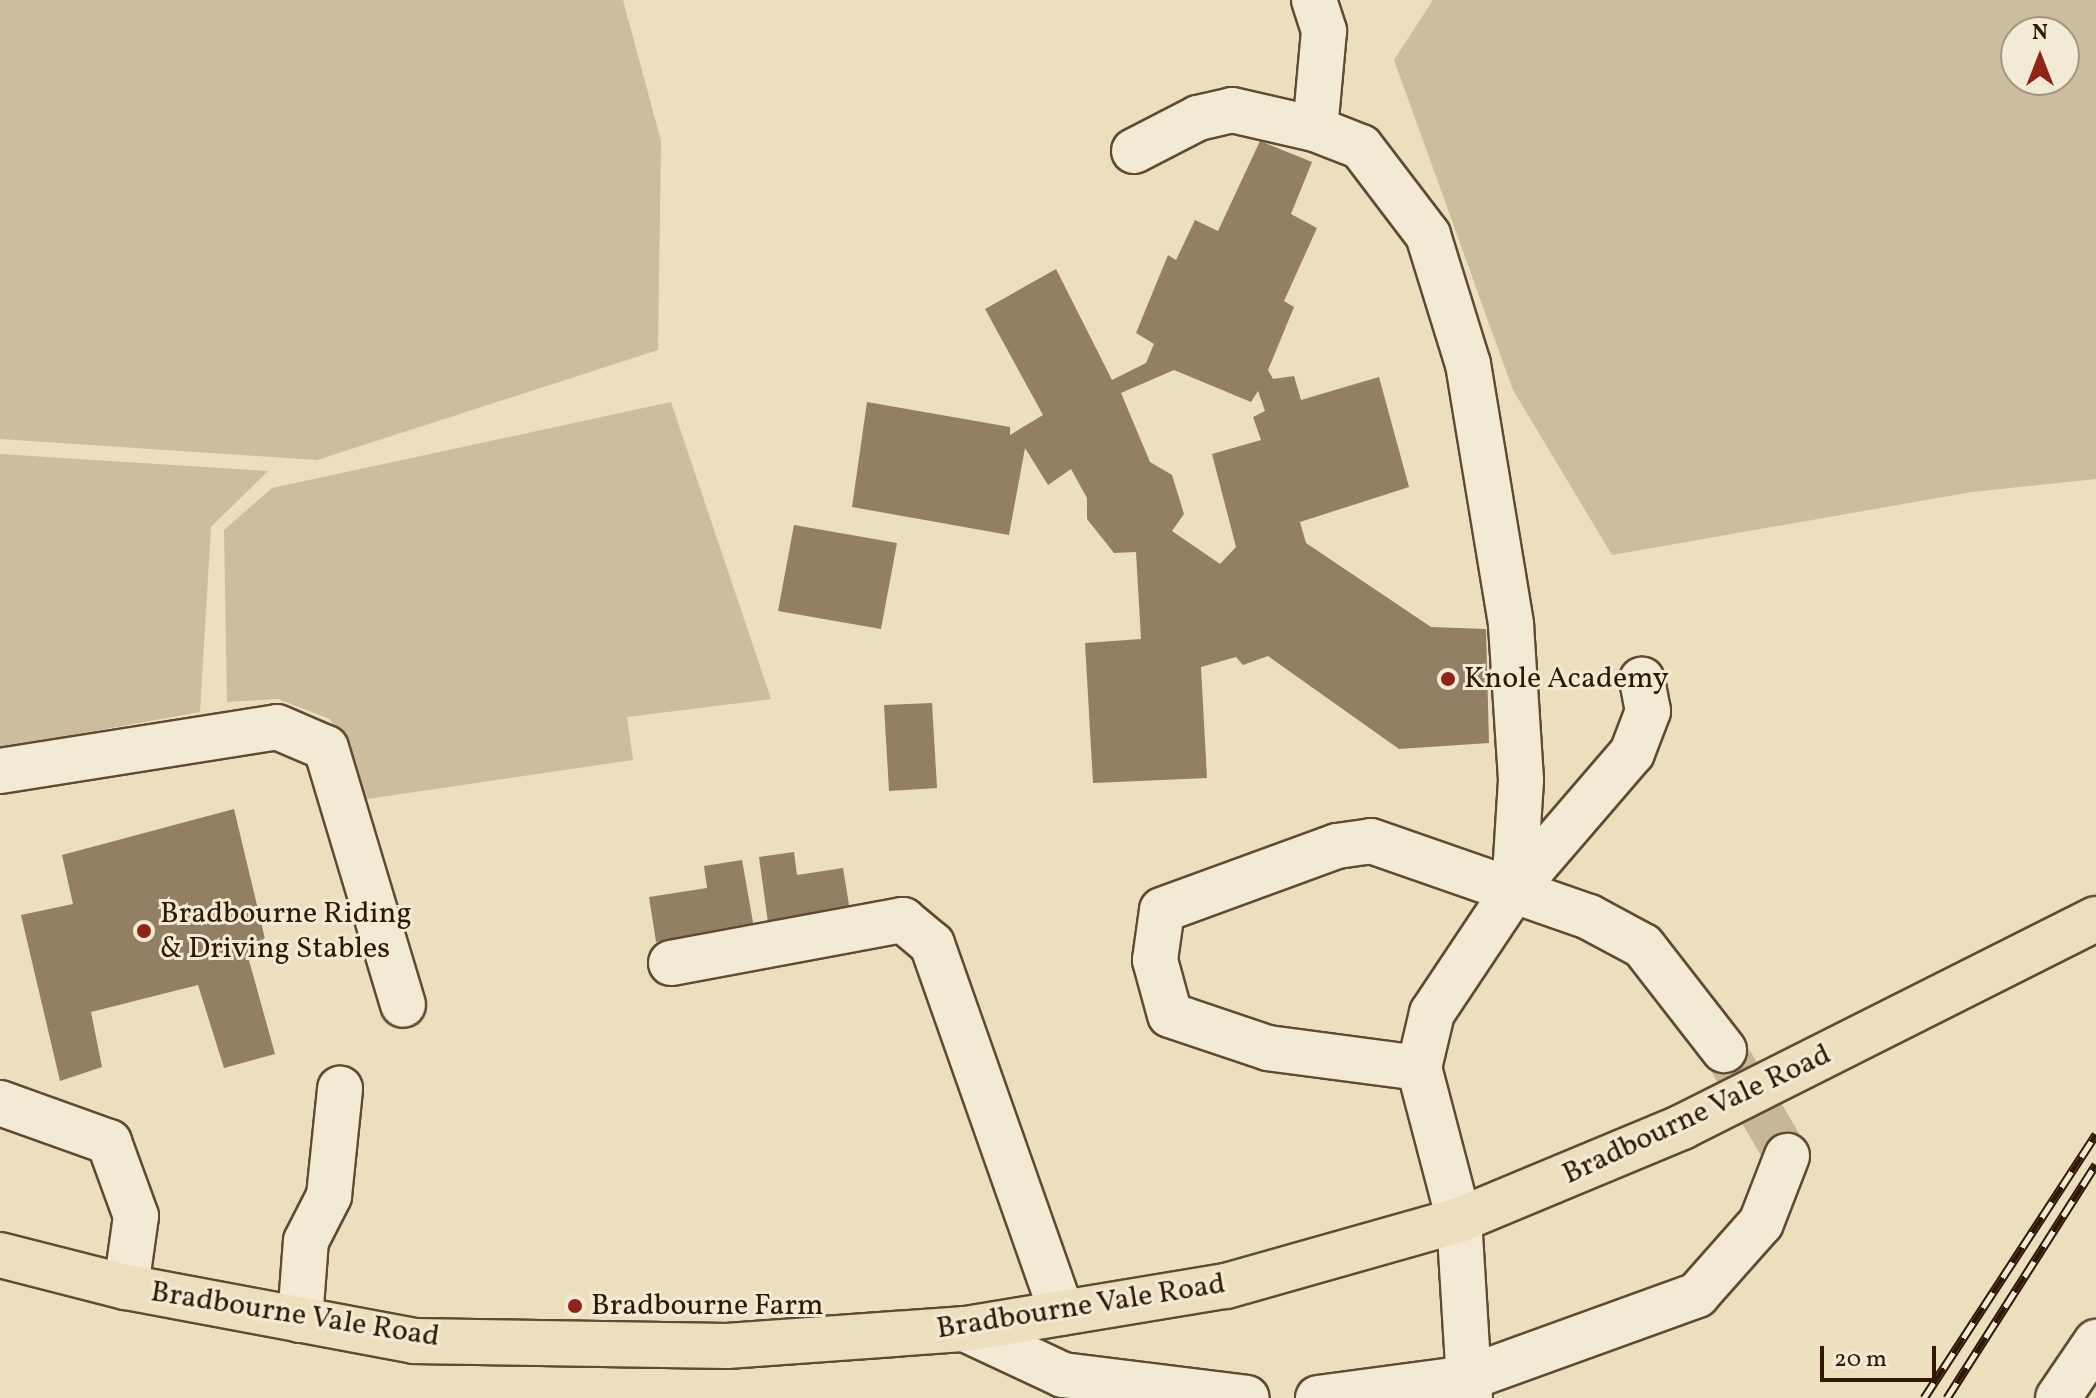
<!DOCTYPE html>
<style>
body{margin:0}
#map{position:relative;width:2096px;height:1398px;overflow:hidden;background:#ebdfbd;font-family:Vollkorn,serif}
div>[style]{position:absolute}
[style*='--x']{left:calc(var(--x)*1px);top:calc(var(--y)*1px);width:calc(var(--w)*1px);rotate:calc(var(--a)*1deg)}
.green>*{inset:0;background:#cbbd9e}
.building>*{inset:0;background:#927f64}
.minor-tunnel>*{height:44px;margin-top:-22px;transform-origin:0;background:repeating-linear-gradient(90deg,#c6b798 0 44px,transparent 0 66px)}
.roads{filter:drop-shadow(2px 0 #604a32) drop-shadow(-2px 0 #604a32) drop-shadow(0 2px #604a32) drop-shadow(0 -2px #604a32)}
.minor>*{height:44px;margin:-22px;padding:0 22px;transform-origin:22px;border-radius:22px;background:#f2ead4}
.highway>*{height:44px;margin:-22px;padding:0 22px;transform-origin:22px;border-radius:22px;background:#ebdfbd}
.rail>*{height:9px;margin-top:-4.5px;transform-origin:0;background:repeating-linear-gradient(90deg,#f2ead4 0 18px,#311804 0 36px);box-sizing:border-box;border-block:2px solid #311804}
.dots>*{width:22px;height:22px;translate:-50% -50%;box-sizing:border-box;border:4px solid #f2ead4;border-radius:50%}
span{translate:-50% -50%;white-space:nowrap;text-align:center;line-height:1.15;-webkit-text-stroke:6px #f2ead4;paint-order:stroke}
.poi-label{font-size:30px;color:#311804}
.left{translate:0 -50%;text-align:left}
.street-label{font-size:30px;color:#311804}
.north{position:absolute;left:2000px;top:16px;width:80px;height:80px;box-sizing:border-box;background:#f2ead4;border:2px solid #a59681;border-radius:50%;rotate:0deg;font-size:22px;font-weight:700;line-height:32px;text-align:center;color:#311804}
.north::after{content:'';display:block;margin:auto;width:28px;height:36px;background:#8f2418;clip-path:polygon(50% 0,100% 100%,50% 72%,0 100%)}
.scale{position:absolute;left:1820px;top:1346px;width:116px;height:36px;box-sizing:border-box;border:4px solid #311804;border-top:0;padding-left:10px;font-size:24px;line-height:28px;white-space:nowrap;color:#311804;-webkit-text-stroke:6px #f2ead4;paint-order:stroke}
</style>
<div id="map">
<div class="green">
<i style="clip-path:polygon(0 0,623px 0,661px 141px,658px 350px,317px 460px,0 439px)"></i>
<i style="clip-path:polygon(evenodd,1433px 0,2096px 0,2096px 479px,1972px 492px,1612px 555px,1513px 390px,1394px 60px,1433px 0,2016px 32px,2064px 32px,2064px 80px,2016px 80px,2016px 32px)"></i>
<i style="clip-path:polygon(671px 402px,771px 699px,627px 717px,633px 760px,367px 799px,330px 719px,278px 699px,227px 702px,224px 530px,272px 488px)"></i>
<i style="clip-path:polygon(0 454px,268px 471px,211px 527px,200px 712px,0 748px)"></i>
</div>
<div class="building">
<i style="clip-path:polygon(evenodd,1260px 141px,1312px 162px,1291px 214px,1317px 228px,1284px 301px,1294px 307px,1268px 370px,1273px 379px,1294px 376px,1301px 400px,1379px 377px,1409px 487px,1300px 522px,1306px 543px,1431px 627px,1486px 629px,1489px 743px,1399px 749px,1268px 656px,1243px 665px,1236px 657px,1201px 667px,1207px 778px,1093px 783px,1085px 643px,1141px 639px,1136px 552px,1114px 553px,1087px 519px,1087px 498px,1071px 469px,1048px 485px,1025px 448px,1009px 535px,852px 507px,867px 402px,1010px 427px,1010px 435px,1043px 415px,985px 309px,1056px 269px,1112px 380px,1146px 363px,1154px 344px,1136px 333px,1168px 255px,1176px 260px,1195px 220px,1218px 231px,1260px 141px,1174px 370px,1251px 402px,1258px 391px,1265px 411px,1253px 417px,1261px 440px,1212px 454px,1236px 547px,1220px 564px,1172px 531px,1184px 514px,1172px 475px,1150px 462px,1121px 393px,1174px 370px)"></i>
<i style="clip-path:polygon(794px 525px,897px 543px,881px 629px,778px 611px)"></i>
<i style="clip-path:polygon(932px 703px,937px 788px,889px 791px,884px 705px)"></i>
<i style="clip-path:polygon(234px 809px,267px 947px,247px 953px,275px 1054px,224px 1068px,198px 985px,91px 1012px,102px 1067px,60px 1081px,21px 915px,73px 904px,62px 855px)"></i>
<i style="clip-path:polygon(794px 852px,797px 875px,843px 868px,850px 911px,768px 923px,759px 857px)"></i>
<i style="clip-path:polygon(742px 860px,754px 928px,656px 942px,649px 897px,707px 888px,704px 866px)"></i>
</div>
<div class="minor-tunnel">
<i style="--x:1724;--y:1050;--w:123;--a:59.3"></i>
</div>
<div class="roads">
<div class="minor">
<i style="--x:1314;--y:0;--w:33;--a:72"></i>
<i style="--x:1324;--y:31;--w:98;--a:95.2"></i>
<i style="--x:1134;--y:151;--w:72;--a:-27.3"></i>
<i style="--x:1198;--y:118;--w:35;--a:-13"></i>
<i style="--x:1232;--y:110;--w:85;--a:12.9"></i>
<i style="--x:1315;--y:129;--w:49;--a:21.4"></i>
<i style="--x:1361;--y:147;--w:111;--a:52.7"></i>
<i style="--x:1428;--y:235;--w:135;--a:72.8"></i>
<i style="--x:1468;--y:364;--w:265;--a:80.6"></i>
<i style="--x:1511;--y:625;--w:155;--a:86.3"></i>
<i style="--x:1521;--y:780;--w:110;--a:93.6"></i>
<i style="--x:0;--y:771;--w:280;--a:-9"></i>
<i style="--x:277;--y:727;--w:53;--a:23.2"></i>
<i style="--x:326;--y:748;--w:268;--a:73.3"></i>
<i style="--x:671;--y:963;--w:236;--a:-10.5"></i>
<i style="--x:903;--y:920;--w:38;--a:40"></i>
<i style="--x:932;--y:944;--w:391;--a:70.6"></i>
<i style="--x:1419;--y:1068;--w:152;--a:-172.5"></i>
<i style="--x:1268;--y:1048;--w:103;--a:-161.4"></i>
<i style="--x:1170;--y:1015;--w:57;--a:-105.3"></i>
<i style="--x:1155;--y:960;--w:50;--a:-82"></i>
<i style="--x:1162;--y:910;--w:186;--a:-20.1"></i>
<i style="--x:1337;--y:846;--w:34;--a:-8"></i>
<i style="--x:1371;--y:841;--w:231;--a:19.2"></i>
<i style="--x:1589;--y:917;--w:61;--a:28.2"></i>
<i style="--x:1643;--y:946;--w:132;--a:52.1"></i>
<i style="--x:0;--y:1103;--w:116;--a:19.7"></i>
<i style="--x:109;--y:1142;--w:79;--a:70"></i>
<i style="--x:136;--y:1216;--w:72;--a:98"></i>
<i style="--x:300;--y:1320;--w:79;--a:-85.7"></i>
<i style="--x:306;--y:1241;--w:51;--a:-62.9"></i>
<i style="--x:329;--y:1196;--w:108;--a:-84.1"></i>
<i style="--x:965;--y:1329;--w:108;--a:25.1"></i>
<i style="--x:1063;--y:1375;--w:185;--a:7.1"></i>
<i style="--x:1318;--y:1398;--w:151;--a:-7.6"></i>
<i style="--x:1468;--y:1378;--w:244;--a:-19.9"></i>
<i style="--x:1697;--y:1295;--w:96;--a:-48.4"></i>
<i style="--x:1761;--y:1223;--w:72;--a:-68.8"></i>
<i style="--x:1470;--y:1398;--w:178;--a:-93.5"></i>
<i style="--x:1459;--y:1220;--w:157;--a:-104.7"></i>
<i style="--x:1419;--y:1068;--w:57;--a:-76.7"></i>
<i style="--x:1432;--y:1013;--w:148;--a:-56.3"></i>
<i style="--x:1514;--y:890;--w:181;--a:-49.3"></i>
<i style="--x:1632;--y:753;--w:45;--a:-69.1"></i>
<i style="--x:1648;--y:711;--w:32;--a:-101"></i>
<i style="--x:2058;--y:1398;--w:68;--a:-55.8"></i>
</div>
<div class="highway">
<i style="--x:0;--y:1255;--w:130;--a:14.3"></i>
<i style="--x:126;--y:1287;--w:293;--a:10.6"></i>
<i style="--x:414;--y:1341;--w:313;--a:0.9"></i>
<i style="--x:727;--y:1346;--w:239;--a:-4.1"></i>
<i style="--x:965;--y:1329;--w:265;--a:-9.4"></i>
<i style="--x:1226;--y:1286;--w:242;--a:-15.8"></i>
<i style="--x:1459;--y:1220;--w:242;--a:-22.6"></i>
<i style="--x:1682;--y:1127;--w:463;--a:-26.7"></i>
</div>
</div>
<div class="rail">
<i style="--x:1924;--y:1398;--w:315;--a:-56.9"></i>
<i style="--x:1947;--y:1398;--w:277;--a:-57.5"></i>
</div>
<div class="dots">
<i style="left:1448px;top:679px;background:#8f2418"></i>
<i style="left:144px;top:931px;background:#8f2418"></i>
<i style="left:575px;top:1306px;background:#8f2418"></i>
</div>
<div class="poi-label">
<span class="left" style="left:1464px;top:679px">Knole Academy</span>
<span class="left" style="left:160px;top:931px">Bradbourne Riding<br>&amp; Driving Stables</span>
<span class="left" style="left:591px;top:1306px">Bradbourne Farm</span>
</div>
<div class="street-label">
<span style="left:1697px;top:1115px;rotate:-25deg">Bradbourne Vale Road</span>
<span style="left:1081px;top:1307px;rotate:-9deg">Bradbourne Vale Road</span>
<span style="left:295px;top:1315px;rotate:9deg">Bradbourne Vale Road</span>
</div>
<div class="north">N</div>
<div class="scale">20 m</div>
</div>
